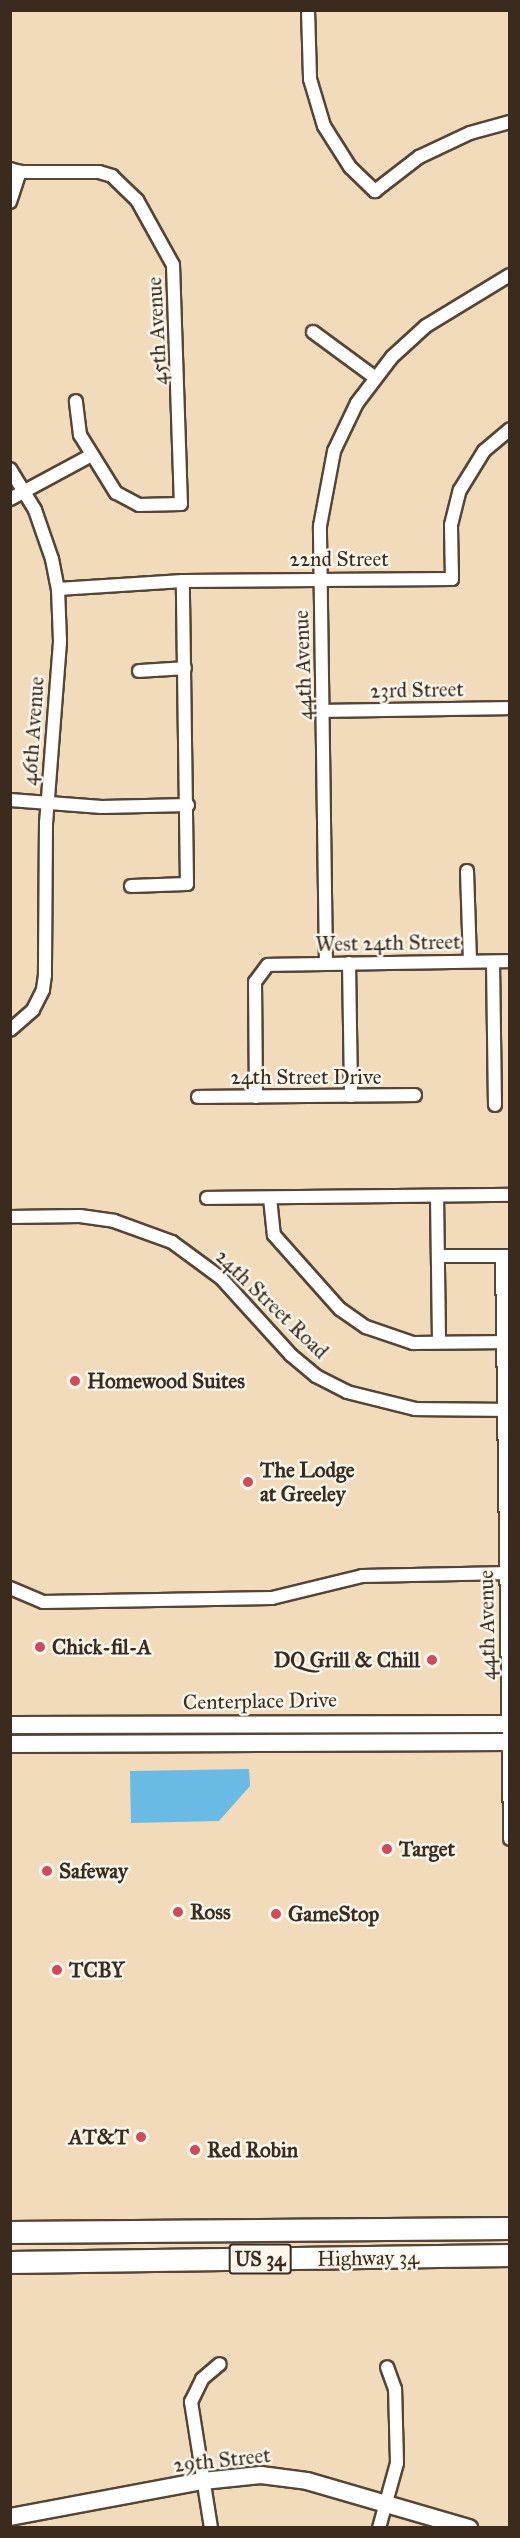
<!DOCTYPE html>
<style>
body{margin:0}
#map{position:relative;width:520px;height:2538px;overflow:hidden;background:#f1dbbb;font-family:"IM FELL Great Primer",serif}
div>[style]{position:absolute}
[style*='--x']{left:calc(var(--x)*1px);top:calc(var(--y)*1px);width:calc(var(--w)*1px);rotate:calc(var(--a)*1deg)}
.water>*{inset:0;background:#69bbe5}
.roads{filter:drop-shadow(2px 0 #564536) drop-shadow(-2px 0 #564536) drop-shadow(0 2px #564536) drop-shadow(0 -2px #564536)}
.street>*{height:12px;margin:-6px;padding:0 6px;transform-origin:6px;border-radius:6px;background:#fff}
.secondary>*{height:16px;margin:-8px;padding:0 8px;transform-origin:8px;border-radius:8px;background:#fff}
.highway>*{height:21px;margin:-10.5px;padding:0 10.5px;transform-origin:10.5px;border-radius:10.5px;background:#fff}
.dots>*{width:16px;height:16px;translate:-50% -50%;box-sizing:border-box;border:3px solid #fbf7ec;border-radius:50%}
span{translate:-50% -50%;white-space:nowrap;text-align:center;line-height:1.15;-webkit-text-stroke:5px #fbf7ec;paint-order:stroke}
.shield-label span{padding:2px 4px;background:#fbf7ec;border:2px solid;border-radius:4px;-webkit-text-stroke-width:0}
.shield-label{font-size:20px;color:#3b2a1e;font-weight:700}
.street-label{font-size:21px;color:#3b2a1e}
.poi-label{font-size:21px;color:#3b2a1e;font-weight:700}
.left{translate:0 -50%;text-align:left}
.right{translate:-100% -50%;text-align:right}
.frame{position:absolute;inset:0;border:12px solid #3b2a1e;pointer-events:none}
</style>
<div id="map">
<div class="water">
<i style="clip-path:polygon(249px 1769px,250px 1786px,219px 1821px,131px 1823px,130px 1771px)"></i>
</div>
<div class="roads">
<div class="street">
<i style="--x:308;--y:10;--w:69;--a:88.3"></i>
<i style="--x:310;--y:79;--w:49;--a:73.4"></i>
<i style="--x:324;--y:126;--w:49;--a:57.6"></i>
<i style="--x:350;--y:167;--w:35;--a:44"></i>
<i style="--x:375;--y:191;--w:56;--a:-37.7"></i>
<i style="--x:419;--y:157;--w:56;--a:-25.2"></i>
<i style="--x:470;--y:133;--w:41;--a:-15.4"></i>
<i style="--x:10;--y:169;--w:10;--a:17"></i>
<i style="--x:20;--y:172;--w:79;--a:0"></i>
<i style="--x:99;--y:172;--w:14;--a:17"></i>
<i style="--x:112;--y:176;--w:35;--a:44"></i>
<i style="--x:137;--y:200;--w:74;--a:61"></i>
<i style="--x:173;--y:265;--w:239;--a:88.1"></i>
<i style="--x:181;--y:504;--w:42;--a:178.6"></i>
<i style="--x:139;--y:505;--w:26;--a:-152"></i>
<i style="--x:116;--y:493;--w:68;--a:-121.8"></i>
<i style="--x:80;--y:435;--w:34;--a:-97"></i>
<i style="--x:10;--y:202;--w:32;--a:-72"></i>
<i style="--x:313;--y:332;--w:74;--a:36.3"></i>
<i style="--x:10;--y:469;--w:48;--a:58.6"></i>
<i style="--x:35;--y:510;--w:52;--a:70.9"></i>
<i style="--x:52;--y:559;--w:31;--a:79"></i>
<i style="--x:58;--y:589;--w:53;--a:87.8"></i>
<i style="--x:60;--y:642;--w:181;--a:94.4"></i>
<i style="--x:46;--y:822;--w:153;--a:90.4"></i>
<i style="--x:45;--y:975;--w:15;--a:98"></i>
<i style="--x:43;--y:990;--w:22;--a:117"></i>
<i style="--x:33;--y:1010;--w:30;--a:139"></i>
<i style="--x:10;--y:499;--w:91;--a:-28.3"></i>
<i style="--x:58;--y:589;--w:125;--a:-3.7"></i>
<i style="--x:183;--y:581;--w:269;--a:-0.4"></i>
<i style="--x:452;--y:579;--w:54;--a:-91.1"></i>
<i style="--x:451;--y:525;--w:36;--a:-76"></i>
<i style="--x:460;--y:490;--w:46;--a:-58.4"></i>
<i style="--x:484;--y:451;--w:34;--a:-40"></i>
<i style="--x:139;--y:671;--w:46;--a:-3.7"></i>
<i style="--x:324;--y:711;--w:186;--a:-0.9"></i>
<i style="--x:10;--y:800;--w:92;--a:4.4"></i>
<i style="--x:102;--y:807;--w:86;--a:-1.3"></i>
<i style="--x:467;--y:871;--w:90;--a:88.1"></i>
<i style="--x:131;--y:886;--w:56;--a:-2"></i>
<i style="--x:187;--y:884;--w:303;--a:-90.8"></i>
<i style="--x:493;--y:962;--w:143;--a:89.2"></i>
<i style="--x:349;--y:963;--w:133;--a:89.1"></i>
<i style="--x:326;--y:964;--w:438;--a:-90.8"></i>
<i style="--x:320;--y:526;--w:76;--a:-79.4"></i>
<i style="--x:334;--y:451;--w:53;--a:-64.4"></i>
<i style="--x:357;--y:403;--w:58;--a:-52.7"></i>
<i style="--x:392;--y:357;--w:46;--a:-42.4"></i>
<i style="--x:426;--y:326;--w:98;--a:-31.3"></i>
<i style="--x:198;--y:1097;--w:217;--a:-0.5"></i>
<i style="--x:256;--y:1097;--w:115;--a:-90.5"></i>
<i style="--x:255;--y:982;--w:21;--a:-53"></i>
<i style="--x:268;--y:965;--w:242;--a:-0.9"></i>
<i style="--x:437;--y:1196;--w:146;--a:89.2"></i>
<i style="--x:207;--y:1198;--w:303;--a:-0.6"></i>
<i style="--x:270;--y:1198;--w:37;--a:84"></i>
<i style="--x:274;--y:1235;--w:99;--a:48.3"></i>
<i style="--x:340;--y:1309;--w:32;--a:35"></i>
<i style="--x:366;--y:1327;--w:50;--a:18.8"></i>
<i style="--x:413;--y:1343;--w:97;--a:-0.6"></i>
<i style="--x:10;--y:1217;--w:70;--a:-0.8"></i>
<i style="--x:80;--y:1216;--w:34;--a:8"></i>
<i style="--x:114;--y:1221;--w:62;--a:19.9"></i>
<i style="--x:172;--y:1242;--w:61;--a:36.3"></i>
<i style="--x:221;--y:1278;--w:104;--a:47.7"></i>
<i style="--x:291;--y:1355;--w:33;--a:40"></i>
<i style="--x:316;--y:1376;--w:35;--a:27"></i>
<i style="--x:347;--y:1392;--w:70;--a:14"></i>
<i style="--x:415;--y:1409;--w:95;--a:0.6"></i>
<i style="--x:438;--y:1256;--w:70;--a:0"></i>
<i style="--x:502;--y:1256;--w:583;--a:89.21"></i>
<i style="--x:10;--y:1588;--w:36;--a:23"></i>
<i style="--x:43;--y:1602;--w:229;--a:-1"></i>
<i style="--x:272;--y:1598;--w:93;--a:-13.7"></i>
<i style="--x:362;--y:1576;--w:148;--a:-1.2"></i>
<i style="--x:211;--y:2528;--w:128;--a:-99"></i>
<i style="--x:191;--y:2402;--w:25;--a:-64"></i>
<i style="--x:202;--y:2379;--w:23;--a:-40"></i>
<i style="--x:379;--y:2528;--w:67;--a:-74.5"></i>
<i style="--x:397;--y:2463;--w:74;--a:-91.5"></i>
<i style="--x:395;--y:2389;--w:23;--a:-110"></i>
</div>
<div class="secondary">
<i style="--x:10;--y:1725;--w:500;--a:-0.11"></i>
<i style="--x:10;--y:1744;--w:500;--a:-0.23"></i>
<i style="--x:10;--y:2517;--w:196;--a:-10.6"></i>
<i style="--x:203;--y:2481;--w:58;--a:-5.9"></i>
<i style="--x:261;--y:2475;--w:46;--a:7.4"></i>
<i style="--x:307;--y:2481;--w:169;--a:16.2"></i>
</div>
<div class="highway">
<i style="--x:10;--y:2232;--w:500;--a:-0.46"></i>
<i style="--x:10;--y:2262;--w:500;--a:-0.8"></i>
</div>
</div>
<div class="dots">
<i style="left:75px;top:1381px;background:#d1495b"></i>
<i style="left:248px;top:1482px;background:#d1495b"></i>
<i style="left:40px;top:1647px;background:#d1495b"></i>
<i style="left:432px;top:1660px;background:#d1495b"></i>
<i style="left:387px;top:1849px;background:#d1495b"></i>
<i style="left:47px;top:1871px;background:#d1495b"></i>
<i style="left:178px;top:1912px;background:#d1495b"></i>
<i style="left:276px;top:1914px;background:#d1495b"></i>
<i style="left:57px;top:1970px;background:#d1495b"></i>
<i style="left:141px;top:2137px;background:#d1495b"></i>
<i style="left:195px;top:2150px;background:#d1495b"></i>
</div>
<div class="shield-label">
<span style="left:260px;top:2259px">US 34</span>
</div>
<div class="street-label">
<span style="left:157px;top:331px;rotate:-93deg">45th Avenue</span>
<span style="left:339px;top:559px">22nd Street</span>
<span style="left:303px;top:665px;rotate:-92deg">44th Avenue</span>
<span style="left:417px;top:690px;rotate:-1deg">23rd Street</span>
<span style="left:33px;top:731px;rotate:-86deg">46th Avenue</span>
<span style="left:388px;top:943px;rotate:-1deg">West 24th Street</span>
<span style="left:306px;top:1077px">24th Street Drive</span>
<span style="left:272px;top:1304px;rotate:44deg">24th Street Road</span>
<span style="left:487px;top:1625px;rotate:-91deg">44th Avenue</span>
<span style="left:260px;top:1701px;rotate:-1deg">Centerplace Drive</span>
<span style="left:368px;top:2258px;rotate:-1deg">Highway 34</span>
<span style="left:222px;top:2460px;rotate:-6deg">29th Street</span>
</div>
<div class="poi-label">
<span class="left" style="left:87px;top:1381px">Homewood Suites</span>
<span class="left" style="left:260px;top:1482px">The Lodge<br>at Greeley</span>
<span class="left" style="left:52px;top:1647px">Chick-fil-A</span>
<span class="right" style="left:420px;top:1660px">DQ Grill &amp; Chill</span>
<span class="left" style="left:399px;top:1849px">Target</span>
<span class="left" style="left:59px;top:1871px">Safeway</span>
<span class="left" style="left:190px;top:1912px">Ross</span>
<span class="left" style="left:288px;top:1914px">GameStop</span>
<span class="left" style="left:69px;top:1970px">TCBY</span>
<span class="right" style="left:129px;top:2137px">AT&amp;T</span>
<span class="left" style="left:207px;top:2150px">Red Robin</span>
</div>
<div class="frame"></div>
</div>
